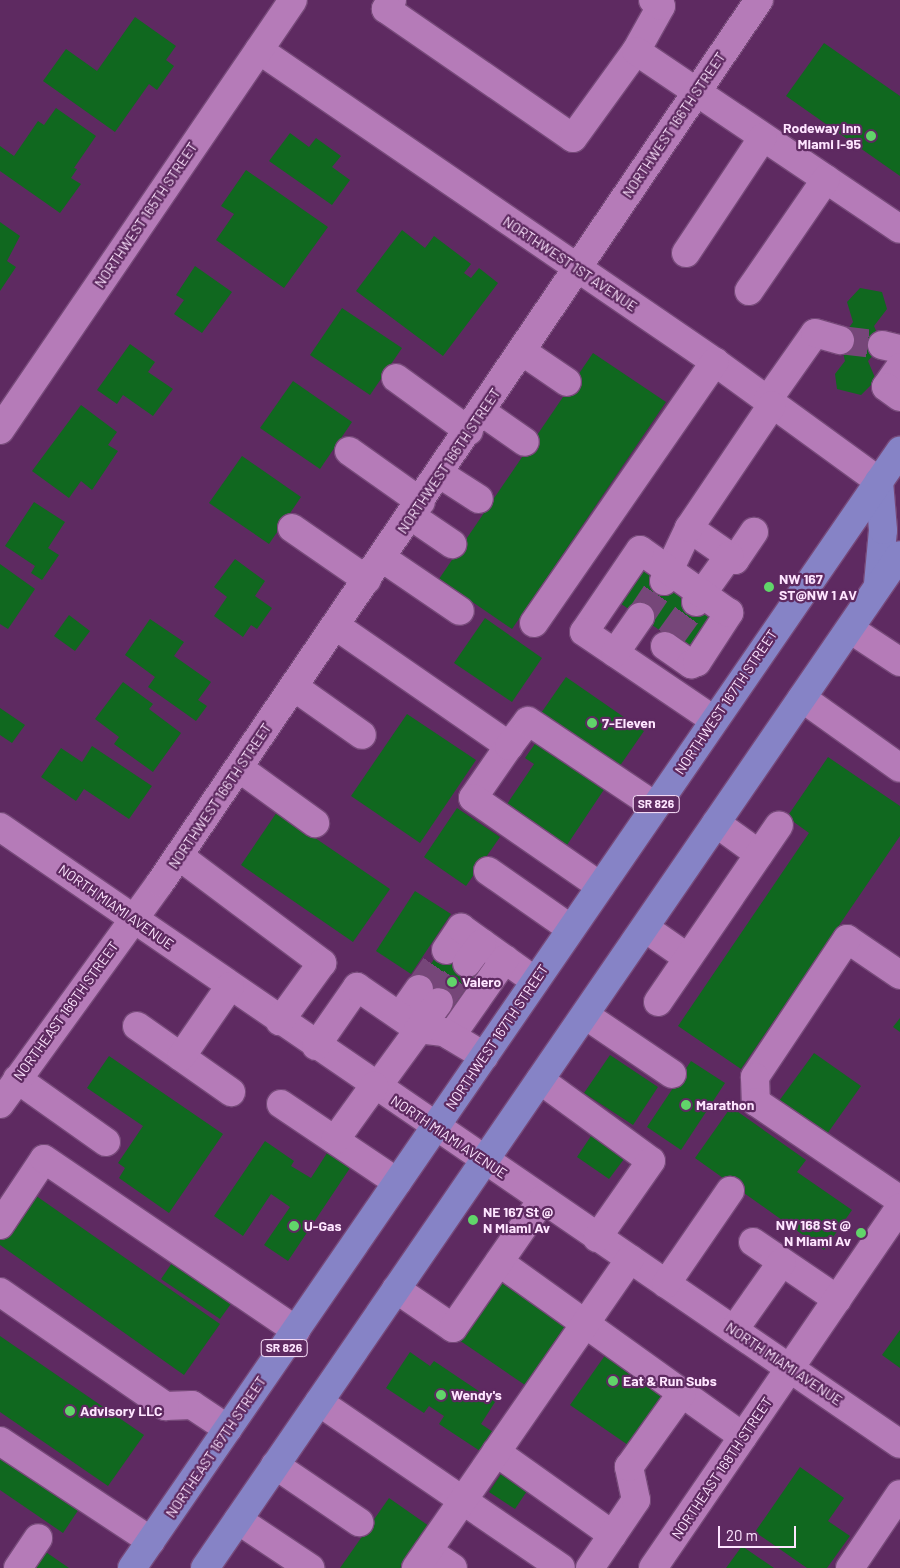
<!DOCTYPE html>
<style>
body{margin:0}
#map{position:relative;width:900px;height:1568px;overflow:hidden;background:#5e2a61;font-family:Barlow,sans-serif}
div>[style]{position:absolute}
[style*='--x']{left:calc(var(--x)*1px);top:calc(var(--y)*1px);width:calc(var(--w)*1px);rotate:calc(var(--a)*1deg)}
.building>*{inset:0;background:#10681f}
.minor-tunnel>*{height:28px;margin-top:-14px;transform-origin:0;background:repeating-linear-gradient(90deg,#764679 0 28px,transparent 0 42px)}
.roads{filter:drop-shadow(1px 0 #764979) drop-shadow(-1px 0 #764979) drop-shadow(0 1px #764979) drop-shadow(0 -1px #764979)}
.minor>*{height:28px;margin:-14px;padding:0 14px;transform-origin:14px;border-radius:14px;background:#b57bb8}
.major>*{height:28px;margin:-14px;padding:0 14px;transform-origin:14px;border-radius:14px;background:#8683c6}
.dots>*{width:14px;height:14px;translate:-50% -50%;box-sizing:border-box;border:2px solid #5e2a61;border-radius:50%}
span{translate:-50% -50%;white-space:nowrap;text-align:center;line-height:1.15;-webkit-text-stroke:4.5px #5e2a61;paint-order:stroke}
.shield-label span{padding:1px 4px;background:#5e2a61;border:1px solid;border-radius:4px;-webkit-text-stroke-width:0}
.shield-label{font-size:12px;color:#fee5ff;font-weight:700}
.street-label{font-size:14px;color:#fee5ff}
.poi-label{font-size:14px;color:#fee5ff;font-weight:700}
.right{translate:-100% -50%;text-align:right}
.left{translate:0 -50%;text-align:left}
.scale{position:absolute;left:718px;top:1526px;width:78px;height:22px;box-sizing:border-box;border:2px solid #fee5ff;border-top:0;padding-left:6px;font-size:15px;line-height:18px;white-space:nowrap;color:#fee5ff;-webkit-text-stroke:4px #5e2a61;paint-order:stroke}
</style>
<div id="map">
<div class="building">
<i style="clip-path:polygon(135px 17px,176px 46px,166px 60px,174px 66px,157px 90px,149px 84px,115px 132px,43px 81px,66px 49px,97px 71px)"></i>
<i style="clip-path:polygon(824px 43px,900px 96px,900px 176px,786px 96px)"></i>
<i style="clip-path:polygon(56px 108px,96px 136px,74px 168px,77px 169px,71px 178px,81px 184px,60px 213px,0 171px,0 146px,14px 156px,38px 121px,44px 125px)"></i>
<i style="clip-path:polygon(290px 133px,309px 147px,316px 138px,341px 156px,332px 167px,350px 180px,332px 205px,269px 161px)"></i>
<i style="clip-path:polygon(246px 170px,328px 227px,284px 288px,216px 240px,234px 214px,221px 206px)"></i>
<i style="clip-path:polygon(0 222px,20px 236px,7px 261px,16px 267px,0 291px)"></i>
<i style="clip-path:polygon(402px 230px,425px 248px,434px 236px,471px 264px,464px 273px,471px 278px,479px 268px,498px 283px,443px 356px,356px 291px)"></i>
<i style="clip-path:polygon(195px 266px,232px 292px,202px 333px,174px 314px,184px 300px,176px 295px)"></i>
<i style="clip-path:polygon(860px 288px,882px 292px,887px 309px,874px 326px,882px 345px,868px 361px,876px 380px,861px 395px,837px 389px,835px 374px,845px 361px,840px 340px,853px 322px,847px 302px)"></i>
<i style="clip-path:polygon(342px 308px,402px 348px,370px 395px,310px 355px)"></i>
<i style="clip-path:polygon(130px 344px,155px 362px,148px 372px,173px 389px,153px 416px,123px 395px,117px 404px,97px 390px)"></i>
<i style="clip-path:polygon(593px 353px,666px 402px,512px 629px,439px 579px)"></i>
<i style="clip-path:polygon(293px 381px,352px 422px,320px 469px,260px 428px)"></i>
<i style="clip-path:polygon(81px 405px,117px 432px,108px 445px,118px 451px,92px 490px,81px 481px,69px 498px,32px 471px)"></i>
<i style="clip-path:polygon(242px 456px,301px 497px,269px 544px,209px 503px)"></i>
<i style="clip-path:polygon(34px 502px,65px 522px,48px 548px,59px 555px,42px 580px,31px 573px,35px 566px,5px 546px)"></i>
<i style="clip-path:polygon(235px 559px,265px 581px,255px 596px,272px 608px,257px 629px,251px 625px,243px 637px,214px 616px,227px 597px,214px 587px)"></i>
<i style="clip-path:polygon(636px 561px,721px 620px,696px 655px,611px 597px)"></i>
<i style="clip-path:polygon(0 564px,35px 589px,8px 629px,0 624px)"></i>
<i style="clip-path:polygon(69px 615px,90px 631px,75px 651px,54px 636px)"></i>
<i style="clip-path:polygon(485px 618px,542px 658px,512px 702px,454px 663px)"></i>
<i style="clip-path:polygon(150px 619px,184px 642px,174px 656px,211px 682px,198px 700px,207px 706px,196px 721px,148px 687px,155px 677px,125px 655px)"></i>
<i style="clip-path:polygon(566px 677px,644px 731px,617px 770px,539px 716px)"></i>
<i style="clip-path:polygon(123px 682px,153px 704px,149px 709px,181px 733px,153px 772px,114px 744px,119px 737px,95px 719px)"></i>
<i style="clip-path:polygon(0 708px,25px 725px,12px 743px,0 735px)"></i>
<i style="clip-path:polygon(407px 714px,476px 760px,420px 843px,351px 796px)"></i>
<i style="clip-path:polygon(537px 741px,605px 788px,561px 854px,501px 813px,534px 764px,525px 758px)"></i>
<i style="clip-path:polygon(92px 746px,152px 786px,129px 819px,84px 789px,76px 801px,41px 777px,61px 748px,82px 762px)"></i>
<i style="clip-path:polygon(828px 757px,900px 806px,900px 836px,741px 1069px,678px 1026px,809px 833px,787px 817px)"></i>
<i style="clip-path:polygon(457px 808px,500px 837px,466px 886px,424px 857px)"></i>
<i style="clip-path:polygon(277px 812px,390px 889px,353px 942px,241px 865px)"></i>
<i style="clip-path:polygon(415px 891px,451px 914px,411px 974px,376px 951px)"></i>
<i style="clip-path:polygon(442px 947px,487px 977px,461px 1016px,416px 987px)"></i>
<i style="clip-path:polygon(900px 1018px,900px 1032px,893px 1027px)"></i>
<i style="clip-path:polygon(814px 1053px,861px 1086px,827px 1134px,779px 1101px)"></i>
<i style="clip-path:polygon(610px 1055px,658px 1087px,633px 1125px,584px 1093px)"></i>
<i style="clip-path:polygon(109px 1056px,223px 1134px,169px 1213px,119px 1178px,125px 1168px,118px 1163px,143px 1126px,87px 1088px)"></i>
<i style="clip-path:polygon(691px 1061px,725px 1083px,681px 1150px,647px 1127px)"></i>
<i style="clip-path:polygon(731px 1107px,806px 1160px,797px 1172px,852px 1210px,824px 1250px,695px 1158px)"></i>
<i style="clip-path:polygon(591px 1136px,624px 1159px,609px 1179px,577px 1157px)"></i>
<i style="clip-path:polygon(265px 1141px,294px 1161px,291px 1166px,311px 1178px,327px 1153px,350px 1168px,288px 1261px,264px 1245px,290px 1207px,271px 1194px,243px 1236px,214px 1216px)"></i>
<i style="clip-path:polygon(32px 1193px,220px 1324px,184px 1375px,0 1245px,0 1239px)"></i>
<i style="clip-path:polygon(174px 1260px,233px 1301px,220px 1319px,161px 1279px)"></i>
<i style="clip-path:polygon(499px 1281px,565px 1326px,525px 1385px,459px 1340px)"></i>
<i style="clip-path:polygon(900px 1330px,900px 1368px,882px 1355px)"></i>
<i style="clip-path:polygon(0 1336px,144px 1435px,108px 1486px,0 1412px)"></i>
<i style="clip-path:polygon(410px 1352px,430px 1366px,434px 1361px,495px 1402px,481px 1424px,493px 1432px,480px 1451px,439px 1424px,444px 1416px,429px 1406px,424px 1413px,386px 1388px)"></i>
<i style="clip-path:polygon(606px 1354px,664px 1394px,628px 1445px,570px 1405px)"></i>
<i style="clip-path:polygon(0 1457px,79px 1509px,63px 1533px,0 1490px)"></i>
<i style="clip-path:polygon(800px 1467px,844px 1498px,828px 1521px,850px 1536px,827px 1568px,807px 1568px,755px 1532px)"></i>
<i style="clip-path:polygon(501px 1474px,527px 1491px,515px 1509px,489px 1492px)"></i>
<i style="clip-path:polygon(389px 1498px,429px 1526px,400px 1568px,340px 1568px)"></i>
<i style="clip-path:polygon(742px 1546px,774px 1568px,726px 1568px)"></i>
<i style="clip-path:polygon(40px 1548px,69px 1568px,27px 1568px)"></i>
</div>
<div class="minor-tunnel">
<i style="--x:840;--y:340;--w:42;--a:6.8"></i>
<i style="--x:640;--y:617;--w:43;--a:-56.3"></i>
<i style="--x:670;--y:638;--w:44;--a:-54.2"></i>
<i style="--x:419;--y:989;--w:47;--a:-55.3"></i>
<i style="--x:439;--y:1002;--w:48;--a:-54.3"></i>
</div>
<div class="roads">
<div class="minor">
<i style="--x:392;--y:0;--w:11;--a:124"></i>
<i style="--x:386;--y:9;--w:227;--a:34.6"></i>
<i style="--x:573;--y:138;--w:107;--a:-54.1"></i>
<i style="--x:636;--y:51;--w:51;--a:-60.9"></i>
<i style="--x:661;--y:6;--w:10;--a:-143"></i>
<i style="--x:259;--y:50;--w:553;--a:34.38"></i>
<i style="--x:715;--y:362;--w:203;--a:36"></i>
<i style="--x:636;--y:51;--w:318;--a:34"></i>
<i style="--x:686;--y:253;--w:139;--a:-56.4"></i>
<i style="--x:749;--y:291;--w:136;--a:-55.5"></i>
<i style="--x:882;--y:345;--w:18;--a:13"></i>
<i style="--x:523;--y:352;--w:53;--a:34.3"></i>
<i style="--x:900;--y:367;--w:24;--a:125"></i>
<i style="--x:886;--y:387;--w:17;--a:36"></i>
<i style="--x:396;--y:378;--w:90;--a:36"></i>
<i style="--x:767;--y:401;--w:83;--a:-54.8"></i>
<i style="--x:815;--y:333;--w:26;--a:16"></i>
<i style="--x:482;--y:412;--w:52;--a:34.9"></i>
<i style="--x:0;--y:430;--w:520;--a:-55.73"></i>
<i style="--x:349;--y:451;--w:88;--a:35.3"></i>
<i style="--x:440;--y:474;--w:46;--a:32.7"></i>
<i style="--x:411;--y:516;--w:50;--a:34.3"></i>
<i style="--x:292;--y:528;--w:91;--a:34.7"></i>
<i style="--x:689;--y:528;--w:56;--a:34.8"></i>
<i style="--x:735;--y:560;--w:34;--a:-56"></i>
<i style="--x:382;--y:558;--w:94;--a:34.2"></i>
<i style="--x:664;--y:581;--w:59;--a:-64.7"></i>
<i style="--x:689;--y:528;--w:148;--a:-56"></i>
<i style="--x:696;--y:602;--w:57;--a:-54.3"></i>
<i style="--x:534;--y:623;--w:318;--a:-55.3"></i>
<i style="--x:336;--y:626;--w:211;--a:34.7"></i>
<i style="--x:509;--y:746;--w:63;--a:124.7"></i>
<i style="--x:473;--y:798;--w:155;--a:34.7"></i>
<i style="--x:850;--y:629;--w:60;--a:33.4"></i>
<i style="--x:665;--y:646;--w:32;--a:35"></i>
<i style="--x:691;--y:664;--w:6;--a:-18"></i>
<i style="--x:697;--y:662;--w:59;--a:-56.9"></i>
<i style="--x:729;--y:613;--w:109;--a:-144.7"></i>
<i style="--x:640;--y:550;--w:99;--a:124.3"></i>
<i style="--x:584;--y:632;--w:157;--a:34.1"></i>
<i style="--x:615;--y:653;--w:44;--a:-55.2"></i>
<i style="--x:294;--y:687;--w:83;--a:35.2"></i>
<i style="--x:802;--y:698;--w:120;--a:35.5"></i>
<i style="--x:509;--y:746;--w:31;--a:-53"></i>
<i style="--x:528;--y:721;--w:153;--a:33.8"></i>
<i style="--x:239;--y:768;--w:94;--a:35.9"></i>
<i style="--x:716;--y:823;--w:53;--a:35.8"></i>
<i style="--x:0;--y:827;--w:1091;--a:34.43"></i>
<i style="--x:179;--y:856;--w:179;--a:36.8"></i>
<i style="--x:322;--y:963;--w:72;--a:125.9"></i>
<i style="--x:488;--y:871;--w:101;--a:34.9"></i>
<i style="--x:645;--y:928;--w:52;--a:34.9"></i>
<i style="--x:446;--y:950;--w:27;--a:-56"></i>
<i style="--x:461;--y:928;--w:91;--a:35.6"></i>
<i style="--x:467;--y:963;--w:25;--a:-53"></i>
<i style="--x:900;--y:975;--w:64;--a:-145.8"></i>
<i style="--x:847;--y:939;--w:166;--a:123.7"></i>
<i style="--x:755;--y:1077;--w:25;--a:88"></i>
<i style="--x:756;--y:1102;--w:174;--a:34.2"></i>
<i style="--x:658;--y:1002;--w:214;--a:-55.6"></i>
<i style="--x:585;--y:1015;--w:105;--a:34.1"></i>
<i style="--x:400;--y:1016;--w:33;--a:-55"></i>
<i style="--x:137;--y:1026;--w:115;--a:35.1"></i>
<i style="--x:451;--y:1036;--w:94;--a:-55"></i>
<i style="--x:316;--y:1046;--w:72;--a:-55.2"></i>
<i style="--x:357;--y:987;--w:74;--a:34.5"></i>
<i style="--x:418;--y:1029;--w:26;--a:7"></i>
<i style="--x:444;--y:1032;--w:47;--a:31"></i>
<i style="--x:181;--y:1057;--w:86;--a:-55.4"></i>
<i style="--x:17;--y:1079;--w:109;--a:35.3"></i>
<i style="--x:540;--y:1080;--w:137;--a:36.1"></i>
<i style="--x:651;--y:1161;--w:94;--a:125"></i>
<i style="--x:377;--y:1087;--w:105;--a:-53.9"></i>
<i style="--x:0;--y:1104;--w:273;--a:-54.1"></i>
<i style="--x:160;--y:883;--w:1067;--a:-55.85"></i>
<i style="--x:281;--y:1104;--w:140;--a:33.9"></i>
<i style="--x:335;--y:1140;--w:67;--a:-54.2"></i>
<i style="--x:0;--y:1225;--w:79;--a:-56.3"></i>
<i style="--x:44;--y:1159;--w:305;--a:34.2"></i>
<i style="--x:753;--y:1242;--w:102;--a:34.2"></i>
<i style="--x:499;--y:1262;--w:300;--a:35.6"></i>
<i style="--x:666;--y:1284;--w:113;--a:-55.5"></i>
<i style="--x:396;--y:1289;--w:69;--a:34.4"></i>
<i style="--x:453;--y:1328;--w:156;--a:-55.2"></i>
<i style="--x:0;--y:1292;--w:201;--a:34.6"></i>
<i style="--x:165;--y:1406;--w:27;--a:-2"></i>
<i style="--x:192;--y:1405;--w:43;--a:33.7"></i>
<i style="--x:734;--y:1330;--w:83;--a:-54.8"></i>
<i style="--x:319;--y:1402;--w:293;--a:34.4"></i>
<i style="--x:0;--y:1441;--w:181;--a:33.5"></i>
<i style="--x:496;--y:1452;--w:143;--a:35.4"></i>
<i style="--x:275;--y:1465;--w:102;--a:34.2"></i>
<i style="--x:238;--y:1520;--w:87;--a:33.7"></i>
<i style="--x:428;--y:1551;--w:30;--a:34"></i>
<i style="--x:18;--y:1568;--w:36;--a:-56"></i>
<i style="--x:416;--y:1568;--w:376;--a:-55.3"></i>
<i style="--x:590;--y:1568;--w:82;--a:-55.9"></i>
<i style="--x:636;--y:1500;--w:34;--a:-102"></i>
<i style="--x:629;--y:1467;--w:91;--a:-54.4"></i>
<i style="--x:653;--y:1568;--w:437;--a:-55.6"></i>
<i style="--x:850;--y:1568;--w:89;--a:-56"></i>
</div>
<div class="major">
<i style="--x:878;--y:584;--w:54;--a:-84.7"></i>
<i style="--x:883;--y:530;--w:49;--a:-94.7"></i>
<i style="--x:132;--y:1568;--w:1356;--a:-55.49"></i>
<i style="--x:205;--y:1568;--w:1228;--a:-55.55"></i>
</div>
</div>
<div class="dots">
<i style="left:871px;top:136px;background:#61d56a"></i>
<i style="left:769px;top:587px;background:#61d56a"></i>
<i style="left:592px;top:723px;background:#61d56a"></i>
<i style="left:452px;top:982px;background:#61d56a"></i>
<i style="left:686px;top:1105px;background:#61d56a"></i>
<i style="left:473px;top:1220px;background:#61d56a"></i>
<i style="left:294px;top:1226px;background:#61d56a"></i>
<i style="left:861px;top:1233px;background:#61d56a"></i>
<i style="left:613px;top:1381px;background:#61d56a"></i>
<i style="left:441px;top:1395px;background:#61d56a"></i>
<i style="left:70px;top:1411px;background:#61d56a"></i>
</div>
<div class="shield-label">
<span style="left:656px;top:804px">SR 826</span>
<span style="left:284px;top:1348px">SR 826</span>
</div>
<div class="street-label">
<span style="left:674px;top:125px;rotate:-56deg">NORTHWEST 166TH STREET</span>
<span style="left:146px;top:215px;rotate:-56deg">NORTHWEST 165TH STREET</span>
<span style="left:570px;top:264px;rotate:34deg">NORTHWEST 1ST AVENUE</span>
<span style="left:449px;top:461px;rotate:-56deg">NORTHWEST 166TH STREET</span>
<span style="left:726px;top:702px;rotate:-56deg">NORTHWEST 167TH STREET</span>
<span style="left:220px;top:796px;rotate:-56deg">NORTHWEST 166TH STREET</span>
<span style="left:116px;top:907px;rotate:35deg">NORTH MIAMI AVENUE</span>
<span style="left:66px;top:1011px;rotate:-54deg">NORTHEAST 166TH STREET</span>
<span style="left:497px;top:1037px;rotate:-56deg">NORTHWEST 167TH STREET</span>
<span style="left:449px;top:1137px;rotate:34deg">NORTH MIAMI AVENUE</span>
<span style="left:784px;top:1364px;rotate:34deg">NORTH MIAMI AVENUE</span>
<span style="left:216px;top:1447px;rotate:-56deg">NORTHEAST 167TH STREET</span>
<span style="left:722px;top:1468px;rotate:-56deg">NORTHEAST 168TH STREET</span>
</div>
<div class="poi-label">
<span class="right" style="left:861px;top:136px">Rodeway Inn<br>Miami I-95</span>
<span class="left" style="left:779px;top:587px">NW 167<br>ST@NW 1 AV</span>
<span class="left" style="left:602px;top:723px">7-Eleven</span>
<span class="left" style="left:462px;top:982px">Valero</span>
<span class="left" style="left:696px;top:1105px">Marathon</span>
<span class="left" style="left:483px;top:1220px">NE 167 St @<br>N Miami Av</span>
<span class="right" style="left:851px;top:1233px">NW 168 St @<br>N Miami Av</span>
<span class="left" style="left:304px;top:1226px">U-Gas</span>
<span class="left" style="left:623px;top:1381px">Eat &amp; Run Subs</span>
<span class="left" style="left:451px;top:1395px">Wendy's</span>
<span class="left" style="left:80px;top:1411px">Advisory LLC</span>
</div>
<div class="scale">20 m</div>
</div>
